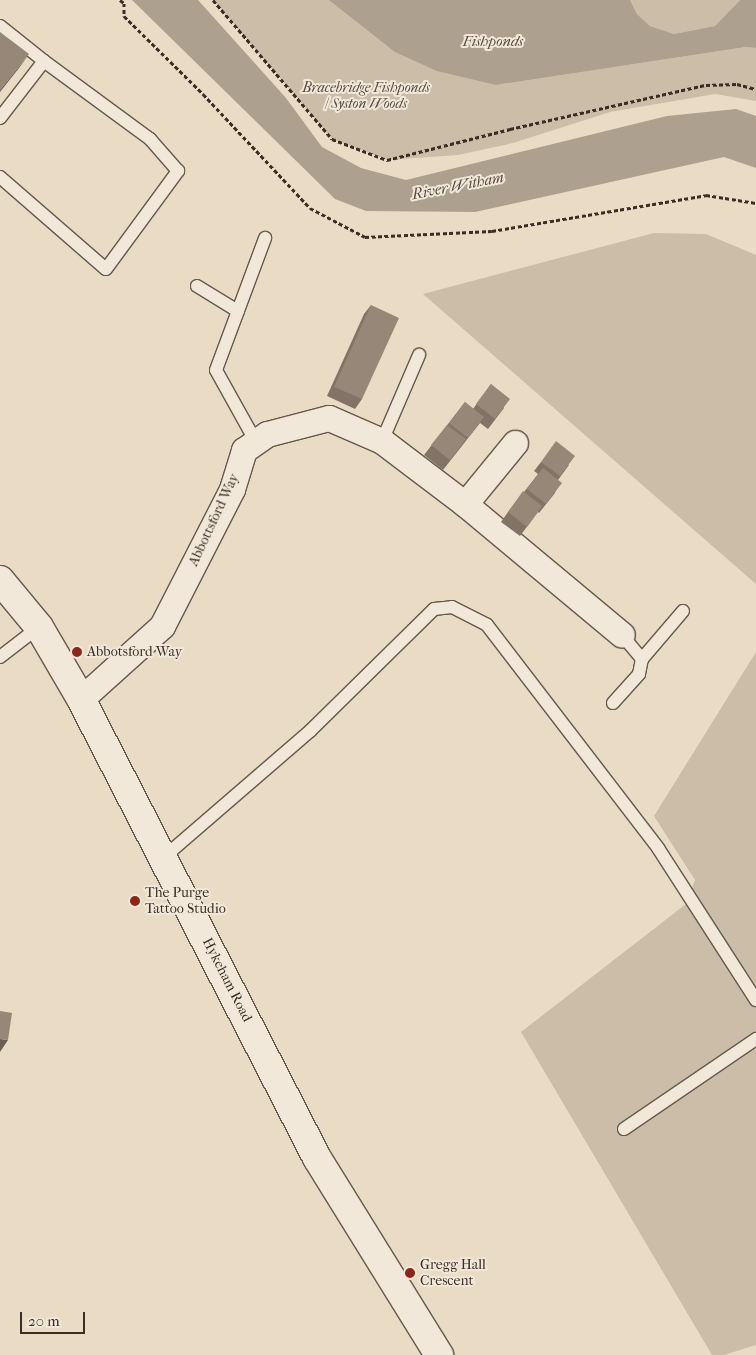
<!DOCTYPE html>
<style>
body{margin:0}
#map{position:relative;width:756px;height:1355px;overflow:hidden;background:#eadbc4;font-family:"IM FELL French Canon",serif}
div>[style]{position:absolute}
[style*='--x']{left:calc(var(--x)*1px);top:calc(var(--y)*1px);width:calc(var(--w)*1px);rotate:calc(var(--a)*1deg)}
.green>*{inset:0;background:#ccbda9}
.water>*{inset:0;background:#aea08e}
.path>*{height:3px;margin-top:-1.5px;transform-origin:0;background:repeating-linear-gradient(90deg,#3a2d26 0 4px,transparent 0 6.5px)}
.roads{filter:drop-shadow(1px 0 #66584e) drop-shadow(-1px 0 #66584e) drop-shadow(0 1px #66584e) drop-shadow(0 -1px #66584e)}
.lane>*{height:12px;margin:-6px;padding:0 6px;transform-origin:6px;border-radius:6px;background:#f1e8d9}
.street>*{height:25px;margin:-12.5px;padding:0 12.5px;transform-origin:12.5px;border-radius:12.5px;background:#f1e8d9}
.secondary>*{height:28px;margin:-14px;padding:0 14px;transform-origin:14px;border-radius:14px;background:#f1e8d9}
.wall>*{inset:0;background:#817467}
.shaded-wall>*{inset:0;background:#695e54}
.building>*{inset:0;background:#968778}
.dots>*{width:14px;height:14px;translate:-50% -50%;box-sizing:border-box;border:2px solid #f1e8d9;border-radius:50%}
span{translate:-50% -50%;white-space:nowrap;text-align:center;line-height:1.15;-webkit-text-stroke:4px #f1e8d9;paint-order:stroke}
.park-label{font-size:14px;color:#574a40;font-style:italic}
.street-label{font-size:14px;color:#3a2d26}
.poi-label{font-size:14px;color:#3a2d26}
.left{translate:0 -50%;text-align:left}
.water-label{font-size:15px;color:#574a40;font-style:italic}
.scale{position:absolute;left:20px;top:1312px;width:65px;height:22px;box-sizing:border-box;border:2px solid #3a2d26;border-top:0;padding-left:6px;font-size:15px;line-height:18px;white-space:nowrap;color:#3a2d26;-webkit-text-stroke:4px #f1e8d9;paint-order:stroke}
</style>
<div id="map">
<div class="green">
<i style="clip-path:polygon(213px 0,329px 0,496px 85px,746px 47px,756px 48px,756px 101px,715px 94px,610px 112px,513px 143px,458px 155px,387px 160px,332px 139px)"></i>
<i style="clip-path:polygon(630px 0,740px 0,715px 26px,674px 34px,650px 26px,637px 14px)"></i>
<i style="clip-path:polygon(654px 233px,706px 234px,756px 255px,756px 584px,423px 294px)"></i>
<i style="clip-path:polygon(756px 652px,756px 1345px,724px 1355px,712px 1355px,521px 1032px,686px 904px,695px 880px,654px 816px)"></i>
</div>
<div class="water">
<i style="clip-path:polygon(132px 0,198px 0,286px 98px,322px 147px,361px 168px,406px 180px,667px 116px,736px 109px,756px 116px,756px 168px,724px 157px,475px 212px,366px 211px,335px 199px)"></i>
<i style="clip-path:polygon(329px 0,630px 0,637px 14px,650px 26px,674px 34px,715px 26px,740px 0,756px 0,756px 48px,746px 47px,496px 85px,437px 71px,395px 52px)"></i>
</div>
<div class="path">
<i style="--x:120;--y:0;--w:5;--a:37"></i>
<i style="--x:124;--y:3;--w:13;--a:90"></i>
<i style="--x:124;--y:16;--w:111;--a:44.6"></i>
<i style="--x:203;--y:94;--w:156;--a:46.8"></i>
<i style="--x:310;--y:208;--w:62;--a:27.8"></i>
<i style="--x:365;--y:237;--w:127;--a:-2.7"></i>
<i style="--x:492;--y:231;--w:217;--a:-9.5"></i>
<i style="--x:706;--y:195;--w:51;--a:9.1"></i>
<i style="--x:213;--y:0;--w:183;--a:49.4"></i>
<i style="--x:332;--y:139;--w:59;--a:20.9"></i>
<i style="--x:387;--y:160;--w:127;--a:-14.1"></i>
<i style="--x:510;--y:129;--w:201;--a:-12.7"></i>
<i style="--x:706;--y:85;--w:31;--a:-2"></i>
<i style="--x:737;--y:84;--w:20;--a:15"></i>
</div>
<div class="roads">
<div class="lane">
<i style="--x:0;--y:26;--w:56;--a:38.5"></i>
<i style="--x:44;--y:61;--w:72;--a:127.7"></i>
<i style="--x:0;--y:177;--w:140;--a:41"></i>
<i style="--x:106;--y:269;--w:122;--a:-53.7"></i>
<i style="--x:178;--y:171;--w:43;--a:-131.2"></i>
<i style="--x:150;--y:139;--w:132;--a:-143.7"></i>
<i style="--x:197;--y:286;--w:48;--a:31.4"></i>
<i style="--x:382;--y:441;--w:94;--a:-66.7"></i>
<i style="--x:256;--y:442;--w:82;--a:-119.1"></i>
<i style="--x:216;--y:370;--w:141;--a:-69.6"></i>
<i style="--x:0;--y:657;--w:49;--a:-37.6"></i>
<i style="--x:642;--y:659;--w:63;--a:-49.5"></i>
<i style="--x:613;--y:703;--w:39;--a:-48"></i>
<i style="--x:639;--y:674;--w:15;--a:-79"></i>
<i style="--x:642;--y:659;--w:31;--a:-130"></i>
<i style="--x:164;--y:857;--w:193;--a:-40.8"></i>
<i style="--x:310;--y:731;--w:174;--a:-44.5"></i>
<i style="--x:434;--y:609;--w:18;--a:-6"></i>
<i style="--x:452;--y:607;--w:39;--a:27"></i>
<i style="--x:487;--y:625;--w:281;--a:52.5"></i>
<i style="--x:658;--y:848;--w:181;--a:57.2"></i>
<i style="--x:624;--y:1129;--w:160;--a:-34.3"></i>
</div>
<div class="street">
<i style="--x:465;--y:504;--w:79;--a:-50.7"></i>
<i style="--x:81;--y:699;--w:109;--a:-42"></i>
<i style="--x:162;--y:626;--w:154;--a:-62.9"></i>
<i style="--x:232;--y:489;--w:41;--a:-72.9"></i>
<i style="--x:244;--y:450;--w:28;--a:-35"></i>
<i style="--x:267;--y:434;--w:64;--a:-14.5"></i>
<i style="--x:329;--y:418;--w:58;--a:23.5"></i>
<i style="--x:382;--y:441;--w:104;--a:37.2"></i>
<i style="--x:465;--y:504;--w:204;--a:39.8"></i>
</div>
<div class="secondary">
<i style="--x:0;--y:580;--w:61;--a:50.3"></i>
<i style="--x:39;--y:627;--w:83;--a:59.7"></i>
<i style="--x:81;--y:699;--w:516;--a:62.79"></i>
<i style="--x:317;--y:1158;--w:232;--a:58.2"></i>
</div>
</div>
<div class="wall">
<i style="clip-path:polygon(371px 305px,362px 399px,355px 409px,327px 396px,364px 314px)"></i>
<i style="clip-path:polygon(491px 384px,504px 408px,488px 429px,480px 423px,443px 470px,424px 455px,465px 402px,473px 409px)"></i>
<i style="clip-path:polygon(541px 462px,569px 465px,558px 480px,555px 493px,539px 513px,538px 512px,520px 536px,501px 522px,508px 512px,524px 492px,538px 474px,534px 471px)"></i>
</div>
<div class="shaded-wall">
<i style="clip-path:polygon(29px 54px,19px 68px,0 92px,0 90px)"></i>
<i style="clip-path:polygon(0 1039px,8px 1040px,0 1052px)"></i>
</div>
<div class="building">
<i style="clip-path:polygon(0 32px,29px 54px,0 90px)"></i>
<i style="clip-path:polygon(371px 305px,399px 318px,362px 399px,334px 387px)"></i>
<i style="clip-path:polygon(491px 384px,510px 399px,495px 419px,476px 404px)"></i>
<i style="clip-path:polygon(465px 402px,484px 417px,468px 438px,449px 423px)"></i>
<i style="clip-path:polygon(447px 425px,466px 439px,450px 460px,431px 445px)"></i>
<i style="clip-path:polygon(556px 441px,575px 456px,560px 476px,541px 462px)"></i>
<i style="clip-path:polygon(543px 468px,562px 483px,546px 504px,527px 489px)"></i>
<i style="clip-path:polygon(523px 491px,542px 506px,527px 527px,508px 512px)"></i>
<i style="clip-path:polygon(0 1011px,12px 1013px,8px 1040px,0 1039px)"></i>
</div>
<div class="dots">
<i style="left:77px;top:652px;background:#8f2418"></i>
<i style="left:135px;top:901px;background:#8f2418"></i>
<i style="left:410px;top:1273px;background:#8f2418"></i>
</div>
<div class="park-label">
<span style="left:366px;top:96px">Bracebridge Fishponds<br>/ Syston Woods</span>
</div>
<div class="street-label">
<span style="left:214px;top:520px;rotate:-65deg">Abbottsford Way</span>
<span style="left:227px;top:980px;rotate:63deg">Hykeham Road</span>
</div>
<div class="poi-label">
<span class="left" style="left:87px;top:652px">Abbotsford Way</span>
<span class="left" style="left:145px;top:901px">The Purge<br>Tattoo Studio</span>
<span class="left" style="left:420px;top:1273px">Gregg Hall<br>Crescent</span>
</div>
<div class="water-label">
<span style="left:493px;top:42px">Fishponds</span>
<span style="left:458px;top:186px;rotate:-11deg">River Witham</span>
</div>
<div class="scale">20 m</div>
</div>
